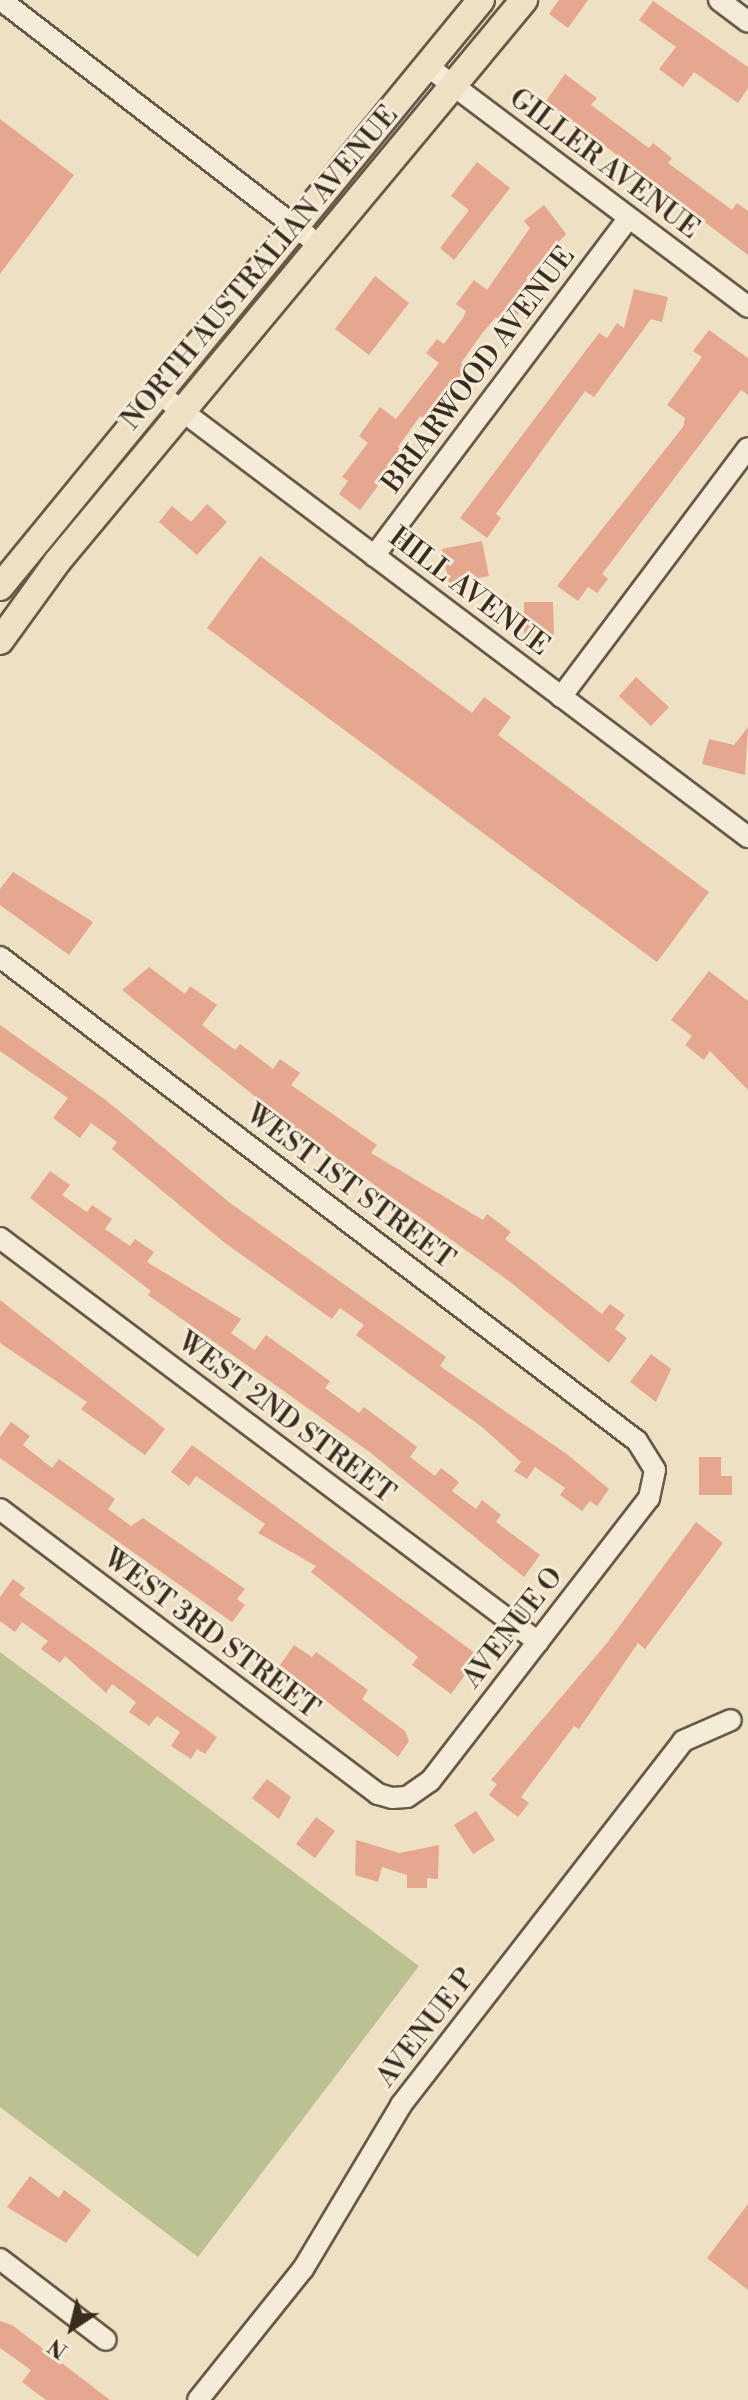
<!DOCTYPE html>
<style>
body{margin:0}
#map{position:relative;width:748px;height:2400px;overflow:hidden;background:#eee0c3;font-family:"Libre Bodoni",serif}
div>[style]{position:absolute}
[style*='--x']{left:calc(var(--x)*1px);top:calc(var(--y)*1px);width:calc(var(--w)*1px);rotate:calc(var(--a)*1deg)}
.green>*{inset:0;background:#bcc191}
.building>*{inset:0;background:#e5a78e}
.roads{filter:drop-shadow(2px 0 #665948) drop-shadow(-2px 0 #665948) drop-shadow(0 2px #665948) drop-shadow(0 -2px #665948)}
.minor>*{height:20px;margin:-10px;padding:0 10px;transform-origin:10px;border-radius:10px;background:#f4ebd8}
.major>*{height:26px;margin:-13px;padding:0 13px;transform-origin:13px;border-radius:13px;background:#eee0c3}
span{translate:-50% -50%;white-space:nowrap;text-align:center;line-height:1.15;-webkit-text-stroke:6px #f4ebd8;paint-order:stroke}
.street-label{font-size:28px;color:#382c1f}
.north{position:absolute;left:32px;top:2288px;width:80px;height:80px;-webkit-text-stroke:6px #f4ebd8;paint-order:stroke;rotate:215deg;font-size:22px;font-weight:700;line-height:32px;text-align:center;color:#382c1f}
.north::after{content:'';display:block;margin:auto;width:28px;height:36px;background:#382c1f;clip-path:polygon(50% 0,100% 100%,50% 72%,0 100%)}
</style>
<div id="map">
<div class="green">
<i style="clip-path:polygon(0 1652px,419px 1966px,198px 2257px,0 2107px)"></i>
</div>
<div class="building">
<i style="clip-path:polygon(559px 0,588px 0,568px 28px,549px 14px)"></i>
<i style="clip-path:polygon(653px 1px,748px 67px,748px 88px,738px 103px,694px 72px,683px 87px,659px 69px,676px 47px,639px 20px)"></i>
<i style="clip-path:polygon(565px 74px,597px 98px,591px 105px,649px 148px,653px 143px,672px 158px,668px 163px,732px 210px,737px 203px,748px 211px,748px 255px,546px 101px)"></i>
<i style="clip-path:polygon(0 119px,74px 175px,0 274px)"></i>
<i style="clip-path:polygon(477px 162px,510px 188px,454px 260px,440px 248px,469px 210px,451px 196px)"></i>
<i style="clip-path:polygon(544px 205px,566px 234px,526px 278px,531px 281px,513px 308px,519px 313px,510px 327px,496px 317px,483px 332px,461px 363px,467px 367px,427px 421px,420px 416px,398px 447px,404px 451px,360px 510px,339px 494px,348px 481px,342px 477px,368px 443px,359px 436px,380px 407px,396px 419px,439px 363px,426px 353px,437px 339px,444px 344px,463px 318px,466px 311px,456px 304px,474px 280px,487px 290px,530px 228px,524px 221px)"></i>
<i style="clip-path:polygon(375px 276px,409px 303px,369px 355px,335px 329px)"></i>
<i style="clip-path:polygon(634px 289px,668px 297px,662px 322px,651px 319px,594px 397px,585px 391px,496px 514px,501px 518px,487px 538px,460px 518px,599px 333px,607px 338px,617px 323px,624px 328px)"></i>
<i style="clip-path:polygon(709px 330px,748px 358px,748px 395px,741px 390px,602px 574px,608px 579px,597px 593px,588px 587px,578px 601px,557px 586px,683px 427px,685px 418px,667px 405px,702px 357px,693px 351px)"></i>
<i style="clip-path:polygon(207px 504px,227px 522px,197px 555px,159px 522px,172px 506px,191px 522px)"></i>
<i style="clip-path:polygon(482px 541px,489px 576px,449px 584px,442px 549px)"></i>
<i style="clip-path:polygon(260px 556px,472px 713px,484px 697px,511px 717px,498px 735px,709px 892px,657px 962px,207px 628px)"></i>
<i style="clip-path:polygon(524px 602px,553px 602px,554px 639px,524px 639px)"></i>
<i style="clip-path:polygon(636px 677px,669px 707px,651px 726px,619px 696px)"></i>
<i style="clip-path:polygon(748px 727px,745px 775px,702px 764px,709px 739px,734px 745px)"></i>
<i style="clip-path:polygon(13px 872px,93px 922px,69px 955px,0 905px,0 889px)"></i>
<i style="clip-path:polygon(149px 967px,185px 994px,190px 986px,217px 1005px,202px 1025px,235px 1050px,240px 1044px,273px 1069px,280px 1059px,300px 1073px,291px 1085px,377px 1145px,371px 1153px,483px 1220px,487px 1214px,511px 1232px,505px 1239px,602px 1314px,610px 1304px,625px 1315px,615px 1329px,627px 1338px,609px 1363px,509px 1281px,292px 1126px,122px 990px)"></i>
<i style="clip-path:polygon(709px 971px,748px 1001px,748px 1090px,710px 1051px,704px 1060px,685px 1045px,692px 1036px,671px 1020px)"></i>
<i style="clip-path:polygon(0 1025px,107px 1101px,230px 1203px,446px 1357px,440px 1366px,568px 1455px,609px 1489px,597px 1506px,590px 1501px,582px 1511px,560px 1495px,565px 1488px,535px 1467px,527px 1479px,514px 1471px,521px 1462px,482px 1427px,356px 1335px,364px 1325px,340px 1308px,332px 1319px,225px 1243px,112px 1149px,117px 1142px,91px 1123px,80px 1138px,53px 1118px,68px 1098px,0 1051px)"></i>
<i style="clip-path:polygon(50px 1171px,70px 1185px,62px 1195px,87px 1212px,92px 1205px,112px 1219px,105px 1229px,130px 1246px,135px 1239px,154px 1252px,147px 1262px,241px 1319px,231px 1333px,255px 1350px,266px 1335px,330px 1381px,325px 1388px,359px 1413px,364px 1407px,417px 1447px,410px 1457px,435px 1476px,441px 1468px,459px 1482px,452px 1491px,476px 1509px,482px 1500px,501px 1515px,496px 1522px,540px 1555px,524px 1577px,371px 1453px,148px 1295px,151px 1291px,30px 1198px)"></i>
<i style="clip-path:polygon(0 1300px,165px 1429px,145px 1455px,81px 1409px,87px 1402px,0 1343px)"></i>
<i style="clip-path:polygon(651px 1354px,671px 1369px,656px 1402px,630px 1382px)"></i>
<i style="clip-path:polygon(11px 1422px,30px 1436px,23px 1445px,52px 1468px,59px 1459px,115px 1499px,108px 1509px,131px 1526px,143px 1518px,245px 1589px,237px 1599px,245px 1605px,232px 1622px,0 1458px,0 1437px)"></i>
<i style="clip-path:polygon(192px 1445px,479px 1656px,451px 1694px,412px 1665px,418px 1657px,311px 1572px,316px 1566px,258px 1533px,265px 1524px,196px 1476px,189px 1486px,171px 1472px)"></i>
<i style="clip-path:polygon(699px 1457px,721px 1457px,721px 1476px,732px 1476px,732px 1495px,699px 1495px)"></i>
<i style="clip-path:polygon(696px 1522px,723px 1543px,645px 1649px,638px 1643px,579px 1729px,574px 1726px,521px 1797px,529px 1803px,518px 1817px,489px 1795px,497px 1784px,491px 1780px,607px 1643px)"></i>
<i style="clip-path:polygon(13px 1579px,25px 1588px,19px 1595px,217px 1737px,205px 1754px,197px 1749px,191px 1759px,171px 1746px,180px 1732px,157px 1716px,149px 1726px,129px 1712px,136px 1702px,112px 1684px,106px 1693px,65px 1656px,60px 1663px,41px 1649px,48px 1641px,22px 1622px,15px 1632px,0 1621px,0 1597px)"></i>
<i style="clip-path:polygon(294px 1645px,312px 1657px,316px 1652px,368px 1690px,362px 1699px,405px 1731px,409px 1741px,398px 1757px,280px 1665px)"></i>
<i style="clip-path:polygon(267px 1779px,291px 1797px,279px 1819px,252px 1798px)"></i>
<i style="clip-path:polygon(476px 1811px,495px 1840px,473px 1854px,454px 1825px)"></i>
<i style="clip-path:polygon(316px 1817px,335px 1831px,315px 1858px,296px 1844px)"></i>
<i style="clip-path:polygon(356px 1840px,400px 1853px,439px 1845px,438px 1879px,427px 1878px,427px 1888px,407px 1888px,407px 1875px,382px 1867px,378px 1882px,355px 1875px)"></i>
<i style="clip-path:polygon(30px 2176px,59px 2198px,64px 2190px,91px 2210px,66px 2243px,7px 2207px)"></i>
<i style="clip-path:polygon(748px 2204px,748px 2290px,707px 2258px)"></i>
<i style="clip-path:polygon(0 2321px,12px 2325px,110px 2400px,46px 2400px,22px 2382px,31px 2370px,0 2348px)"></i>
</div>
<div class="roads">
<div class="minor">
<i style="--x:1;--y:0;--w:403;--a:37.6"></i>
<i style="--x:719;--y:0;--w:36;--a:37"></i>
<i style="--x:426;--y:65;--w:403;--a:36.9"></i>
<i style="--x:157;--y:392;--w:740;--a:36.98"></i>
<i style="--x:374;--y:556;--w:423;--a:-53"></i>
<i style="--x:561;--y:697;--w:311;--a:-53.1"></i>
<i style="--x:0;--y:957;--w:800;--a:37.23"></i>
<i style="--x:637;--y:1441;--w:34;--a:58"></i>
<i style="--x:655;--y:1470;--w:29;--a:102"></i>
<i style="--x:649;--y:1498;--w:358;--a:127.7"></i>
<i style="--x:430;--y:1781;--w:28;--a:145"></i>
<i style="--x:407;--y:1797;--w:15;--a:176"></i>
<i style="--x:392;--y:1798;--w:15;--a:-164"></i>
<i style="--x:378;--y:1794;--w:473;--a:-143"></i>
<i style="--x:0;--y:1238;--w:673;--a:36.9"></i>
<i style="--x:0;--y:2259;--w:133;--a:37.4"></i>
<i style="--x:198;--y:2400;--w:168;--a:-51.3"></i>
<i style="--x:303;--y:2269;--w:191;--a:-59.1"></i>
<i style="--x:401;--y:2105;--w:460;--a:-52.2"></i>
<i style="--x:683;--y:1741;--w:52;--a:-23.6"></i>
</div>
<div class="major">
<i style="--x:0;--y:587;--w:759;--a:-50.67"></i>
<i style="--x:0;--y:641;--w:97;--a:-54.2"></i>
<i style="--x:57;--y:562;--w:731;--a:-50.27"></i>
</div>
</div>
<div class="street-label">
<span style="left:604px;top:164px;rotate:37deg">GILLER AVENUE</span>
<span style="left:260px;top:268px;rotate:-50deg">NORTH AUSTRALIAN AVENUE</span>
<span style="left:479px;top:370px;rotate:-53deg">BRIARWOOD AVENUE</span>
<span style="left:469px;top:592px;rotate:37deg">HILL AVENUE</span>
<span style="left:350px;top:1187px;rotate:37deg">WEST 1ST STREET</span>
<span style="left:286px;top:1418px;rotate:37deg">WEST 2ND STREET</span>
<span style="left:513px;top:1628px;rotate:-52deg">AVENUE O</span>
<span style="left:211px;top:1634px;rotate:37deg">WEST 3RD STREET</span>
<span style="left:426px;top:2028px;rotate:-52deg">AVENUE P</span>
</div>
<div class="north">N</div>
</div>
